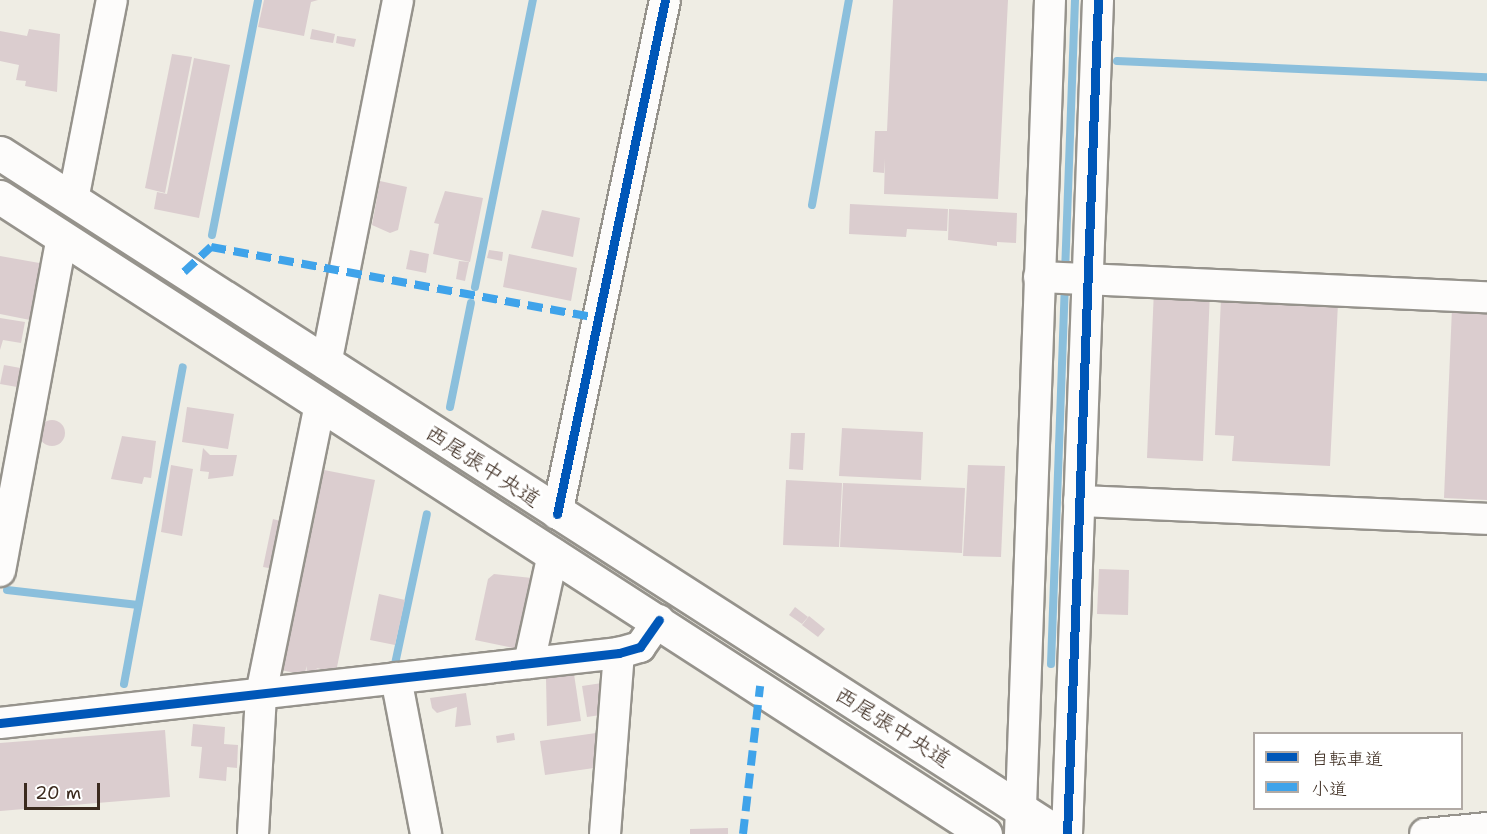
<!DOCTYPE html>
<meta charset="utf-8">
<style>
body{margin:0}
#map{position:relative;width:1487px;height:834px;overflow:hidden;background:#efede4;font-family:"Shantell Sans","Klee One",sans-serif}
div>[style]{position:absolute}
[style*='--x']{left:calc(var(--x)*1px);top:calc(var(--y)*1px);width:calc(var(--w)*1px);rotate:calc(var(--a)*1deg)}
.stream>*{height:8px;margin:-4px;padding:0 4px;transform-origin:4px;border-radius:4px;background:#8bbfdc}
.building>*{inset:0;background:#dbcdcf}
.round{border-radius:50%}
.roads{filter:drop-shadow(2px 0 #96938c) drop-shadow(-2px 0 #96938c) drop-shadow(0 2px #96938c) drop-shadow(0 -2px #96938c)}
.minor>*{height:30px;margin:-15px;padding:0 15px;transform-origin:15px;border-radius:15px;background:#fdfcfb}
.primary>*{height:33px;margin:-16.5px;padding:0 16.5px;transform-origin:16.5px;border-radius:16.5px;background:#fdfcfb}
.quiet>*{height:8px;margin-top:-4px;transform-origin:0;background:repeating-linear-gradient(90deg,#3fa3ea 0 15px,transparent 0 23px)}
.cycleway>*{height:9px;margin:-4.5px;padding:0 4.5px;transform-origin:4.5px;border-radius:4.5px;background:#0057b8}
span{translate:-50% -50%;white-space:nowrap;text-align:center;line-height:1.15;-webkit-text-stroke:6px #fff;paint-order:stroke}
.street-label{font-size:22px;color:#3b2a1e}
.legend{position:absolute;left:1253px;top:732px;width:210px;height:78px;box-sizing:border-box;background:#fff;border:2px solid #b1aaa5;margin:0;padding:8px 10px;list-style:none;font-size:18px;color:#3b2a1e}
.legend li{display:flex;align-items:center;gap:12px;height:30px}
.legend b{width:30px;border:2px solid #b1aaa5}
.scale{position:absolute;left:24px;top:783px;width:76px;height:27px;box-sizing:border-box;border:3px solid #3b2a1e;border-top:0;padding-left:8px;font-size:18px;line-height:21px;white-space:nowrap;color:#3b2a1e;-webkit-text-stroke:4px #fff;paint-order:stroke}
</style>
<div id="map">
<div class="stream">
<i style="--x:1117;--y:61;--w:370;--a:2.5"></i>
<i style="--x:812;--y:205;--w:208;--a:-79.8"></i>
<i style="--x:212;--y:235;--w:239;--a:-78.9"></i>
<i style="--x:1065;--y:273;--w:273;--a:-87.9"></i>
<i style="--x:475;--y:287;--w:293;--a:-78.6"></i>
<i style="--x:450;--y:407;--w:106;--a:-78.6"></i>
<i style="--x:7;--y:590;--w:132;--a:6.5"></i>
<i style="--x:395;--y:664;--w:153;--a:-78"></i>
<i style="--x:1051;--y:664;--w:379;--a:-87.9"></i>
<i style="--x:124;--y:684;--w:322;--a:-79.5"></i>
</div>
<div class="building">
<i style="clip-path:polygon(264px 0,318px 0,311px 2px,304px 36px,258px 27px)"></i>
<i style="clip-path:polygon(893px 0,1008px 0,998px 199px,884px 194px,885px 159px,884px 173px,873px 172px,875px 131px,887px 131px)"></i>
<i style="clip-path:polygon(29px 29px,60px 34px,57px 92px,25px 86px,26px 81px,16px 80px,19px 65px,0 61px,0 31px,27px 36px)"></i>
<i style="clip-path:polygon(312px 29px,335px 34px,333px 43px,310px 39px)"></i>
<i style="clip-path:polygon(337px 36px,356px 39px,354px 47px,336px 43px)"></i>
<i style="clip-path:polygon(172px 54px,192px 57px,165px 193px,145px 188px)"></i>
<i style="clip-path:polygon(194px 58px,230px 65px,199px 218px,154px 209px,157px 192px,167px 194px)"></i>
<i style="clip-path:polygon(380px 181px,407px 187px,398px 230px,390px 233px,372px 225px)"></i>
<i style="clip-path:polygon(445px 191px,483px 198px,470px 262px,433px 254px,439px 224px,434px 223px)"></i>
<i style="clip-path:polygon(850px 204px,948px 209px,947px 231px,907px 229px,906px 237px,849px 234px)"></i>
<i style="clip-path:polygon(949px 209px,1017px 213px,1016px 243px,997px 242px,997px 246px,948px 240px)"></i>
<i style="clip-path:polygon(542px 210px,580px 218px,573px 257px,531px 248px)"></i>
<i style="clip-path:polygon(410px 250px,429px 254px,426px 273px,406px 269px)"></i>
<i style="clip-path:polygon(489px 250px,503px 252px,502px 261px,487px 258px)"></i>
<i style="clip-path:polygon(509px 254px,577px 268px,571px 301px,503px 287px)"></i>
<i style="clip-path:polygon(0 256px,45px 264px,35px 321px,0 314px)"></i>
<i style="clip-path:polygon(459px 261px,469px 262px,465px 281px,456px 279px)"></i>
<i style="clip-path:polygon(1154px 289px,1210px 291px,1203px 461px,1147px 458px)"></i>
<i style="clip-path:polygon(1221px 298px,1338px 303px,1330px 466px,1232px 461px,1234px 436px,1215px 435px)"></i>
<i style="clip-path:polygon(1452px 308px,1487px 310px,1487px 500px,1444px 498px)"></i>
<i style="clip-path:polygon(0 318px,25px 322px,21px 343px,3px 340px,0 350px)"></i>
<i style="clip-path:polygon(4px 365px,26px 369px,23px 388px,0 384px)"></i>
<i style="clip-path:polygon(187px 407px,234px 414px,228px 449px,182px 442px)"></i>
<i class="round" style="left:39px;top:420px;width:26px;height:26px"></i>
<i style="clip-path:polygon(842px 428px,923px 432px,921px 480px,839px 476px)"></i>
<i style="clip-path:polygon(791px 433px,805px 433px,803px 470px,789px 469px)"></i>
<i style="clip-path:polygon(122px 436px,156px 441px,151px 478px,144px 477px,142px 484px,111px 479px)"></i>
<i style="clip-path:polygon(203px 448px,210px 455px,237px 455px,233px 476px,208px 479px,209px 472px,200px 471px)"></i>
<i style="clip-path:polygon(171px 465px,193px 469px,182px 536px,161px 532px)"></i>
<i style="clip-path:polygon(968px 465px,1005px 466px,1001px 557px,963px 556px)"></i>
<i style="clip-path:polygon(324px 470px,375px 480px,336px 672px,316px 668px,325px 674px,306px 676px,307px 666px,304px 675px,281px 670px)"></i>
<i style="clip-path:polygon(786px 480px,842px 483px,839px 547px,783px 545px)"></i>
<i style="clip-path:polygon(843px 483px,965px 488px,962px 553px,840px 547px)"></i>
<i style="clip-path:polygon(273px 519px,284px 522px,274px 569px,263px 567px)"></i>
<i style="clip-path:polygon(1099px 569px,1129px 570px,1128px 615px,1097px 614px)"></i>
<i style="clip-path:polygon(494px 574px,532px 578px,518px 649px,475px 640px,488px 579px)"></i>
<i style="clip-path:polygon(379px 594px,405px 600px,395px 645px,370px 640px)"></i>
<i style="clip-path:polygon(795px 607px,808px 617px,802px 624px,789px 615px)"></i>
<i style="clip-path:polygon(809px 616px,825px 629px,818px 637px,802px 625px)"></i>
<i style="clip-path:polygon(574px 674px,581px 721px,547px 726px,546px 678px)"></i>
<i style="clip-path:polygon(602px 683px,607px 714px,587px 717px,582px 686px)"></i>
<i style="clip-path:polygon(466px 693px,471px 725px,455px 727px,457px 707px,437px 713px,432px 708px,430px 698px)"></i>
<i style="clip-path:polygon(193px 724px,225px 727px,224px 744px,238px 745px,237px 768px,227px 767px,226px 781px,199px 778px,202px 747px,191px 746px)"></i>
<i style="clip-path:polygon(165px 730px,170px 797px,0 811px,0 743px)"></i>
<i style="clip-path:polygon(514px 733px,515px 740px,497px 743px,496px 736px)"></i>
<i style="clip-path:polygon(596px 733px,601px 767px,545px 775px,540px 741px)"></i>
<i style="clip-path:polygon(728px 828px,728px 834px,690px 834px,690px 829px)"></i>
</div>
<div class="roads">
<div class="minor">
<i style="--x:73;--y:200;--w:204;--a:-79"></i>
<i style="--x:1039;--y:277;--w:448;--a:2.6"></i>
<i style="--x:326;--y:364;--w:371;--a:-78.8"></i>
<i style="--x:1079;--y:501;--w:408;--a:2.5"></i>
<i style="--x:557;--y:514;--w:525;--a:-78.13"></i>
<i style="--x:0;--y:571;--w:339;--a:-79.5"></i>
<i style="--x:529;--y:663;--w:112;--a:-77.6"></i>
<i style="--x:396;--y:678;--w:159;--a:79.1"></i>
<i style="--x:0;--y:723;--w:623;--a:-6.45"></i>
<i style="--x:619;--y:653;--w:22;--a:-16"></i>
<i style="--x:640;--y:647;--w:33;--a:-55"></i>
<i style="--x:253;--y:834;--w:140;--a:-86.7"></i>
<i style="--x:261;--y:694;--w:296;--a:-78.5"></i>
<i style="--x:605;--y:834;--w:182;--a:-85.6"></i>
<i style="--x:1020;--y:834;--w:835;--a:-87.94"></i>
<i style="--x:1067;--y:834;--w:835;--a:-87.87"></i>
<i style="--x:1425;--y:834;--w:62;--a:-5.5"></i>
</div>
<div class="primary">
<i style="--x:0;--y:153;--w:1259;--a:32.74"></i>
<i style="--x:0;--y:197;--w:1173;--a:32.89"></i>
</div>
</div>
<div class="quiet">
<i style="--x:184;--y:272;--w:37;--a:-43"></i>
<i style="--x:211;--y:247;--w:393;--a:10.4"></i>
<i style="--x:743;--y:834;--w:149;--a:-83.4"></i>
</div>
<div class="cycleway">
<i style="--x:557;--y:514;--w:525;--a:-78.13"></i>
<i style="--x:0;--y:723;--w:623;--a:-6.45"></i>
<i style="--x:619;--y:653;--w:22;--a:-16"></i>
<i style="--x:640;--y:647;--w:33;--a:-55"></i>
<i style="--x:1067;--y:834;--w:835;--a:-87.87"></i>
</div>
<div class="street-label">
<span style="left:483px;top:466px;rotate:33deg">西尾張中央道</span>
<span style="left:893px;top:727px;rotate:32deg">西尾張中央道</span>
</div>
<ul class="legend">
<li><b style="height:8px;background:#0057b8"></b>自転車道</li>
<li><b style="height:8px;background:#3fa3ea"></b>小道</li>
</ul>
<div class="scale">20 m</div>
</div>
